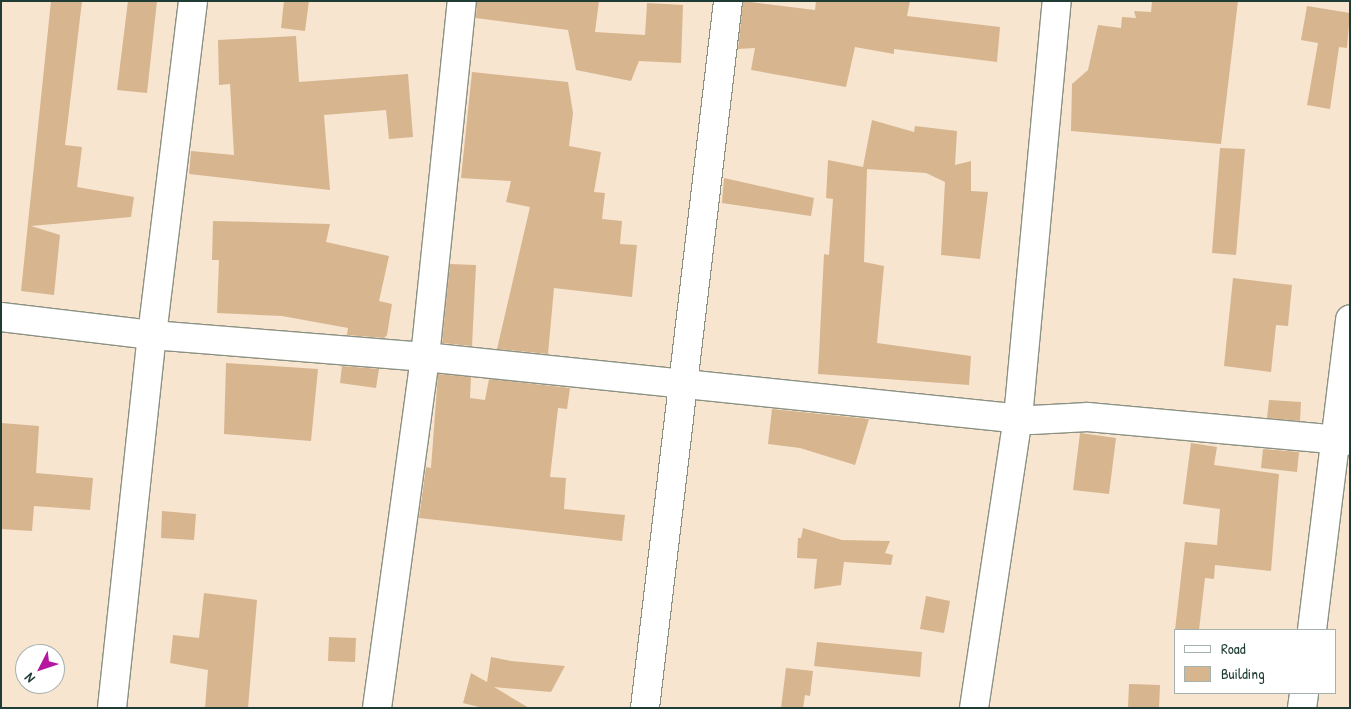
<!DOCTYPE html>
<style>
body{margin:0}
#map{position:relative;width:1351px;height:709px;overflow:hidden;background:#f7e5d0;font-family:"Patrick Hand",sans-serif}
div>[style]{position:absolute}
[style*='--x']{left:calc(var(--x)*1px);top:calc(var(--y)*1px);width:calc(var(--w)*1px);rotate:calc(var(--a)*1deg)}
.building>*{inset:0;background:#d7b58f}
.roads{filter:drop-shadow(1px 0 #8b9182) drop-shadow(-1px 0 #8b9182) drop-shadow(0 1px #8b9182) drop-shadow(0 -1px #8b9182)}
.street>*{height:28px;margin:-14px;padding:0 14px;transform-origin:14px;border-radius:14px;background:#fff}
span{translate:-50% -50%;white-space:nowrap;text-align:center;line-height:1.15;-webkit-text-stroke:4.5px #fff;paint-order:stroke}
.frame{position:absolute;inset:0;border:2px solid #1f3d34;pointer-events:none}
.legend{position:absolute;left:1174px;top:629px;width:162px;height:65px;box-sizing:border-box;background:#fff;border:1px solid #a5b1ae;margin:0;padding:6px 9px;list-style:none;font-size:15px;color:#1f3d34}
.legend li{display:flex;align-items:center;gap:10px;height:25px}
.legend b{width:25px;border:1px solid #a5b1ae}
.north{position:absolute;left:15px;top:644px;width:50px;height:50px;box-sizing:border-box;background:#fff;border:1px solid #a5b1ae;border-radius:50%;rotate:229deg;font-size:14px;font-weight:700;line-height:20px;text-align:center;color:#1f3d34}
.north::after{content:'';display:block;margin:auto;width:18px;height:22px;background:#b5179e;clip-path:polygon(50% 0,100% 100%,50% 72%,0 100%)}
</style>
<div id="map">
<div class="building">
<i style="clip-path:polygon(51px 1px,82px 1px,65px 145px,82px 147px,77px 187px,134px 197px,131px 217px,31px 226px,60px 235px,54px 295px,21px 291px)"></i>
<i style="clip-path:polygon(128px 1px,157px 1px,147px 93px,117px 90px)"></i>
<i style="clip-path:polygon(284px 1px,309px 1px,305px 31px,281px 28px)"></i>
<i style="clip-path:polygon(477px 1px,599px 1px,595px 32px,645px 35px,647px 3px,683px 5px,681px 63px,639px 61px,631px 81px,576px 70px,568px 30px,476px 18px)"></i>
<i style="clip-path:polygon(743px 1px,815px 10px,816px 1px,910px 1px,907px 16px,1000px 27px,997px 62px,894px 49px,894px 54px,855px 47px,846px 87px,751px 70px,755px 48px,738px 49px)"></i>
<i style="clip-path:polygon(1152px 1px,1238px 1px,1221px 144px,1071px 131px,1072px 84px,1088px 70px,1098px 25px,1121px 28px,1122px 17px,1136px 18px,1134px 11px,1151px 12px)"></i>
<i style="clip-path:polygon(1307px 6px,1350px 13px,1347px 48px,1339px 47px,1330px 109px,1307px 105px,1318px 43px,1301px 40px)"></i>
<i style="clip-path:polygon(296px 36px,299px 82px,408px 74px,413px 137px,389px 139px,386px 110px,324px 115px,330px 190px,189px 174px,191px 151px,234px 155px,230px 84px,219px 85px,218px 40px)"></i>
<i style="clip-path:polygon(472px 72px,568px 82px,573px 113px,569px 146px,601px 152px,594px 192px,605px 193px,602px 219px,622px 221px,620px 244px,637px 245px,632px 297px,554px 288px,548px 354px,497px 349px,530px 207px,506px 202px,511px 181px,461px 178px)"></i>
<i style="clip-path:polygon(872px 120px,914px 132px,915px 126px,957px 131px,955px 165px,971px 161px,971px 191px,988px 192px,980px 259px,941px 255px,945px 182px,926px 173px,867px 169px,864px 262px,884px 266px,877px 343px,971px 356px,969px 385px,818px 374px,824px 254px,829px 255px,833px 199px,826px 198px,828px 160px,863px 167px)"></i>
<i style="clip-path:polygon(1220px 148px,1245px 149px,1236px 255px,1212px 253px)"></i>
<i style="clip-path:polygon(724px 178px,814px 198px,811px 216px,722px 203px)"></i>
<i style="clip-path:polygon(213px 221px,330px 224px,326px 242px,389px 256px,379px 301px,392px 304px,387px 335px,384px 338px,347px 335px,348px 328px,282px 316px,217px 313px,219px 260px,212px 260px)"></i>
<i style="clip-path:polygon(450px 264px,476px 265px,472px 346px,442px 343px)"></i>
<i style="clip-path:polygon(1233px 278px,1292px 285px,1288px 326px,1276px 325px,1271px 372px,1224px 366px)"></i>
<i style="clip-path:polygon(226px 363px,318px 369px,311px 441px,224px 434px)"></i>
<i style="clip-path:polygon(342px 366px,379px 369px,376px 388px,340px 383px)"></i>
<i style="clip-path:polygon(438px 374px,471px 377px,470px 398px,485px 400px,489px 379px,570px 388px,567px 409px,558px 408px,550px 477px,566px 478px,564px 509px,625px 515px,622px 541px,419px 518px,426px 467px,431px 468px)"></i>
<i style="clip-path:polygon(1269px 400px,1301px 402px,1300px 421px,1267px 418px)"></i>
<i style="clip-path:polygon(772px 409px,869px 419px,855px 465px,800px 448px,768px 444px)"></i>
<i style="clip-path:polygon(1px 423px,39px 426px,36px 473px,93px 478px,90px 510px,34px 506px,32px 531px,1px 529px)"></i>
<i style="clip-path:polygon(1080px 433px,1116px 438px,1109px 494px,1073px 490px)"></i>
<i style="clip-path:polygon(1191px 443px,1217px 447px,1214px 465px,1279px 474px,1271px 571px,1215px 565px,1214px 579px,1205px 578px,1199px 630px,1175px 630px,1185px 542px,1217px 545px,1220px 509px,1183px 504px)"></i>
<i style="clip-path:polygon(1263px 449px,1299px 452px,1297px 472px,1261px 468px)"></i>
<i style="clip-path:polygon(162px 511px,196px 514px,194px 540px,161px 538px)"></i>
<i style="clip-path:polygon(803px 528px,842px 540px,890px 541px,885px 553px,893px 555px,891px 565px,844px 562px,841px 585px,814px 589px,817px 559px,797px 558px,798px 538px,801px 538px)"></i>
<i style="clip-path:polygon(204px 593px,257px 600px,248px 708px,205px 708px,208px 670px,170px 663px,173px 635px,199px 638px)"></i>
<i style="clip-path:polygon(926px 596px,950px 601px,944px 633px,920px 629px)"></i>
<i style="clip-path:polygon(329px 637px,356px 638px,355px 662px,328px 661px)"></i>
<i style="clip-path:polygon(817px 642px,922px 652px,920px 677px,814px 666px)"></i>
<i style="clip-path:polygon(491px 657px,511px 661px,565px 666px,551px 692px,494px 687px,529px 708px,483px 708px,463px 703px,471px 673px,487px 682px)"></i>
<i style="clip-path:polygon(786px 668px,813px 671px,810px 696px,805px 695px,803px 708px,781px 708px)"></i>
<i style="clip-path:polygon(1129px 684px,1160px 685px,1159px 708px,1128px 708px)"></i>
</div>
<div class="roads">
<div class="street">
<i style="--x:1;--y:317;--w:152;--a:6.8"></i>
<i style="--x:152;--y:335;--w:274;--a:4.6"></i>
<i style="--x:425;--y:357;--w:610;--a:5.93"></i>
<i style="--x:1032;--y:420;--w:56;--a:-3.1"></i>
<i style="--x:1088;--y:417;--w:263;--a:5.2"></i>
<i style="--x:1312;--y:630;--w:313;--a:-83"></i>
<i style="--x:112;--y:708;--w:375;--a:-83.9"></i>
<i style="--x:152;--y:335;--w:337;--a:-83"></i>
<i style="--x:377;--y:708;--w:354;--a:-82.2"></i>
<i style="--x:425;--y:357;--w:358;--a:-84.1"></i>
<i style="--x:645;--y:708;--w:712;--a:-83.3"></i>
<i style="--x:974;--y:708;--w:293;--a:-81.4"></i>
<i style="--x:1018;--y:418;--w:419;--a:-84.7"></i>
<i style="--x:1302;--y:708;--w:15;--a:-82"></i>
</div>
</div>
<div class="frame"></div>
<ul class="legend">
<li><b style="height:6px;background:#fff"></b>Road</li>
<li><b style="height:14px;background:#d7b58f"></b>Building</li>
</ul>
<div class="north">N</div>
</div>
